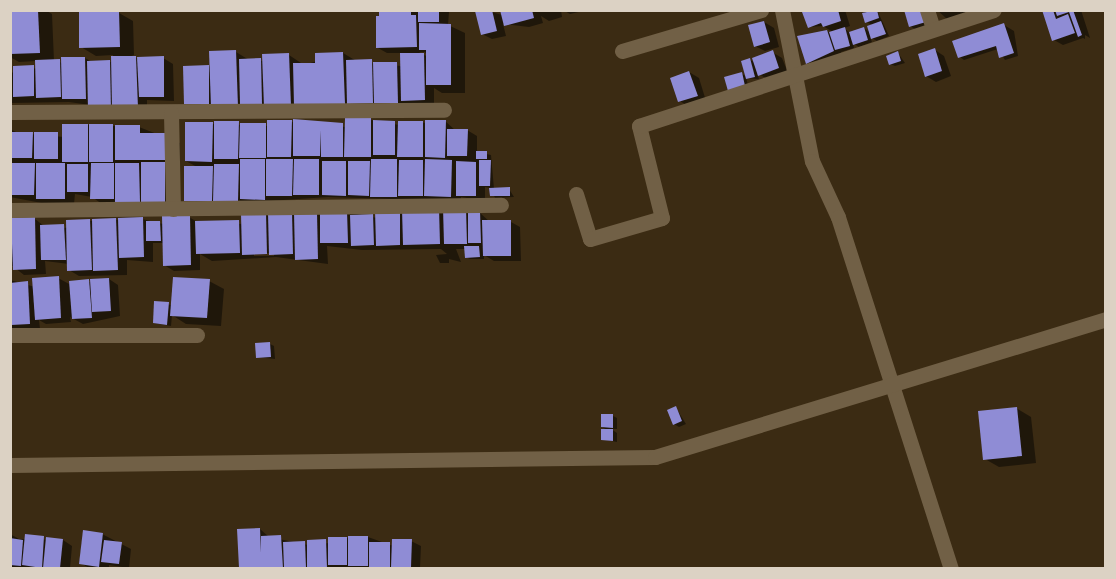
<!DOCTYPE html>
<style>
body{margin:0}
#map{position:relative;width:1116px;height:579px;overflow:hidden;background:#3b2b13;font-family:"PT Sans",sans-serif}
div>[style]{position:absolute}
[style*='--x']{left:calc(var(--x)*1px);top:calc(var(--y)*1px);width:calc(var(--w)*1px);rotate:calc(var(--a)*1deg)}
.shadow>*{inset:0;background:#0007}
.building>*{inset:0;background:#8f8cd5}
.street>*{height:15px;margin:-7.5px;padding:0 7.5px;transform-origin:7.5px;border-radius:7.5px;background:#716046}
span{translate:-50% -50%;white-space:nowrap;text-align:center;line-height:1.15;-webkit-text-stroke:6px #3b2b13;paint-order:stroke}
.frame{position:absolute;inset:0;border:12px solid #dcd2c4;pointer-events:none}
</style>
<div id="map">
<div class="shadow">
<i style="clip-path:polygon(10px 10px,45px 10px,52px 14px,54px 61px,63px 63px,85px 58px,92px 62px,113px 62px,113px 55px,96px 56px,81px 47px,119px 13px,133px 21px,134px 55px,126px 58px,163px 58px,173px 64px,174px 101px,147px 100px,147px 113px,69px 102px,10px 103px,10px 73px,37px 68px,36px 61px,19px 62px,10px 57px)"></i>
<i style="clip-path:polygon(evenodd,381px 10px,449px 12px,448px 25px,465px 33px,465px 93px,442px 93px,434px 88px,434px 105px,195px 109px,208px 67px,236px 52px,249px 60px,264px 61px,264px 55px,289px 55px,304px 65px,343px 53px,358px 62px,401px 66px,401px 53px,387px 53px,378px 48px,381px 10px,419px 52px,425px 52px,428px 57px,419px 52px)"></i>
<i style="clip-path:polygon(485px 10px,502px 15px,501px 10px,561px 10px,562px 17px,549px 21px,541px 16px,543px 23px,529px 27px,503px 24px,506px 36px,492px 39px,482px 34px)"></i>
<i style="clip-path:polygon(563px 10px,583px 10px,583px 11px,570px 14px)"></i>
<i style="clip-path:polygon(810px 10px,845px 10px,850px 26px,844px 28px,850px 33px,863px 28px,870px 32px,872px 25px,867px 22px,864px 10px,877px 10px,889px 36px,877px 41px,870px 37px,872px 42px,859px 47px,853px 43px,854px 48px,841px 52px,843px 57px,807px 63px,827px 32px,833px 32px,823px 26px,809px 27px,804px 13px)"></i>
<i style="clip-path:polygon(905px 10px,935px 27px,920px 32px,910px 26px)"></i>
<i style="clip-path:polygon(937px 10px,977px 10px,947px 19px)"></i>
<i style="clip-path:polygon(1043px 10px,1081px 10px,1090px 38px,1085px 35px,1085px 39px,1089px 41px,1083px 38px,1063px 45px,1054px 40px)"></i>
<i style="clip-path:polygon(764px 22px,774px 28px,779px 47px,765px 51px,755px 46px)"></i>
<i style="clip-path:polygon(1004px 25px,1014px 31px,1018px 56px,1005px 60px,998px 49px,964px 60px,960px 57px)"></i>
<i style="clip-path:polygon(935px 50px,944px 56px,951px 76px,936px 82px,926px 76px)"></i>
<i style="clip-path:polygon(772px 52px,782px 58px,788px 73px,769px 80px,757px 73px,759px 79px,746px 78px,749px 88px,734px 92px,742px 74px,747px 77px,750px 60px,756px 63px)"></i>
<i style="clip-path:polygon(898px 53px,905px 63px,895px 66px,890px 64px)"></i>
<i style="clip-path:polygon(689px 72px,699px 78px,706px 101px,689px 107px,680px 101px)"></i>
<i style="clip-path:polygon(371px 120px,399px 125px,445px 121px,455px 130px,467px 130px,477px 136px,477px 152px,491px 155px,494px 189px,509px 189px,514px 197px,495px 198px,491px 188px,485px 187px,485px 201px,461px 197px,461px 201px,328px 197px,195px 206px,197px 167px,186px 161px,212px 124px,269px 126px,291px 122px,346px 127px)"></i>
<i style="clip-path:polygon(88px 125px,139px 127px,180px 143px,180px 168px,174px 168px,174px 207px,102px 204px,92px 197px,75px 194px,74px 204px,47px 204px,10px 197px,10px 129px,18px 133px,64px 137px)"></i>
<i style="clip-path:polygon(evenodd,404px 210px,480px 213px,490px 222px,511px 222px,520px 227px,521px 261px,494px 261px,484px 255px,484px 259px,470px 259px,466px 257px,466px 249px,456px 249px,461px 262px,449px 259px,449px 263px,440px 263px,436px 255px,447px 254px,441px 249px,362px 250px,327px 246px,328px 264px,276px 257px,212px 261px,200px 254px,200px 270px,174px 271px,164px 265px,164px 243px,153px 243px,153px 262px,127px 260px,127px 275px,79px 276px,69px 270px,69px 264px,45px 261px,46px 274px,24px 275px,10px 264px,10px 225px,35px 219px,44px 226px,68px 228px,90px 221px,142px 219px,163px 224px,189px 217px,199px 223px,243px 224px,266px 215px,347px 212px,377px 218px,404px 210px,254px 253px,274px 253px,274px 256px,254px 256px,254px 253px)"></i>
<i style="clip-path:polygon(58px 278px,71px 285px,109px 279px,118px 285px,120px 316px,83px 324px,70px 317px,71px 322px,46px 324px,39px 320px,40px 329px,10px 330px,10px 280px,35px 287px)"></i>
<i style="clip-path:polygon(209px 281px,224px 289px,221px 326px,186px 324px,172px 315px,171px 326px,154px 323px,168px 304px,173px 306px)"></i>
<i style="clip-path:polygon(270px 344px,274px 346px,275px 359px,257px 357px)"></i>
<i style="clip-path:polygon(676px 408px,686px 424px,679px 427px,674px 424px)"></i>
<i style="clip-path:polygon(1016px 408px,1031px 417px,1036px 463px,999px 467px,985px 459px)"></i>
<i style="clip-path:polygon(613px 416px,617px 418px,617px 429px,611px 429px,617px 433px,617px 442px,602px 439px,609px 431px,602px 427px)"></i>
<i style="clip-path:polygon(260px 529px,269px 537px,308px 545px,330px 543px,330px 539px,368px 537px,393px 546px,411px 541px,421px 546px,420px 568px,241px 568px,239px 530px)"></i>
<i style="clip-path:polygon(10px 534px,19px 539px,63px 540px,72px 546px,70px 568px,10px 568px)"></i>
<i style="clip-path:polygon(102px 534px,131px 549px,129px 568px,109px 565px,109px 568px,89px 568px,81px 563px)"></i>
</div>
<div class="building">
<i style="clip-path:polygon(10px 10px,38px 10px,40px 53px,10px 54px)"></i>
<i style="clip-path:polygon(379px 10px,411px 10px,411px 15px,416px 15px,417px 47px,376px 48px,376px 16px,379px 16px)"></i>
<i style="clip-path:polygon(418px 10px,439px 10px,439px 22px,418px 22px)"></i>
<i style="clip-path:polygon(492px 10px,497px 31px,481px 35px,475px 11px)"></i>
<i style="clip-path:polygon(500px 10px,532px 10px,534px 18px,504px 26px)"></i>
<i style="clip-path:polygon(838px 10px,841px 21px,823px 27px,821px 23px,808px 28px,802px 12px)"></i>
<i style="clip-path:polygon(877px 10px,879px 18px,865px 23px,862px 13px)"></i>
<i style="clip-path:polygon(904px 10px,922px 10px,926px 22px,909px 27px)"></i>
<i style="clip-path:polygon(1042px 10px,1053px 10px,1056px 19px,1068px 14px,1075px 33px,1052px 41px)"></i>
<i style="clip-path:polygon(1055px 10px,1073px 10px,1082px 35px,1078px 37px,1069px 12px,1057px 16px)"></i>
<i style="clip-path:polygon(119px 11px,120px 47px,79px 48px,79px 12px)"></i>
<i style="clip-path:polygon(764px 21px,770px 42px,754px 47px,748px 25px)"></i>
<i style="clip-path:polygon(881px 21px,886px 34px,871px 39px,867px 26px)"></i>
<i style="clip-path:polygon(419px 23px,451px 24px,451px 85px,426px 85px,426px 50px,419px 50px)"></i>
<i style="clip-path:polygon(1004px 23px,1014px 53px,999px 58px,996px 46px,958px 58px,952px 41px)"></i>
<i style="clip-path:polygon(845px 27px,850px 46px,835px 50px,829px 32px)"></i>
<i style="clip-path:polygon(864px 27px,868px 40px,853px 45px,849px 32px)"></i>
<i style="clip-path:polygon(827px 30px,834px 51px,806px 64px,797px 36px)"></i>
<i style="clip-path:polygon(935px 48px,942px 71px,925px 77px,918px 54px)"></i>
<i style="clip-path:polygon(236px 50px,238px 107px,211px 107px,209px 51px)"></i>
<i style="clip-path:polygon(773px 50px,779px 68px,758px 76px,752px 58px)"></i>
<i style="clip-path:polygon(898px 51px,901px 61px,889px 65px,886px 56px)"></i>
<i style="clip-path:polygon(343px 52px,345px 104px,294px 106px,293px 63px,315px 63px,315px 53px)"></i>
<i style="clip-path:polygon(289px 53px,291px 106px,264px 107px,262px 54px)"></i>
<i style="clip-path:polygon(400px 53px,424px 53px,425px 100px,401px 101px)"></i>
<i style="clip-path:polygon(111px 56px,136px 56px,138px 108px,112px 109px)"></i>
<i style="clip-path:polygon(164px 56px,164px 97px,139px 97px,137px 57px)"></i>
<i style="clip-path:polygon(61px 57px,85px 57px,86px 99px,62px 99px)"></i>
<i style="clip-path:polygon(261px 58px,262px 104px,240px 104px,239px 59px)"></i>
<i style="clip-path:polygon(750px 58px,755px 77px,746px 79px,741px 61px)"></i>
<i style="clip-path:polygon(60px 59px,61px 97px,36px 98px,35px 60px)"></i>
<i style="clip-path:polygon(372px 59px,373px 103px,347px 104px,346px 60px)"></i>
<i style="clip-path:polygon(110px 60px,111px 110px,88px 110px,87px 61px)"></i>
<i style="clip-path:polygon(373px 62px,397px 62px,398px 103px,374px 103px)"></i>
<i style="clip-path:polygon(34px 65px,34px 96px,13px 97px,13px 66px)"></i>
<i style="clip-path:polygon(209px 65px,209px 104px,184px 104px,183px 66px)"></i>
<i style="clip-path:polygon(689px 71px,698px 96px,678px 102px,670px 78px)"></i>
<i style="clip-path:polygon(742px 72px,745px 86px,728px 91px,724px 77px)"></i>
<i style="clip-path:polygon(345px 118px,371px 118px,371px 157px,344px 157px)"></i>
<i style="clip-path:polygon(293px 119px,343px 123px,343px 157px,321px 157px,321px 130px,320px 156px,293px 156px)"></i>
<i style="clip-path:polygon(267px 120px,292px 120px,291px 157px,267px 157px)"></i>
<i style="clip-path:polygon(373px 120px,395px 121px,395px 155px,373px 155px)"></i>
<i style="clip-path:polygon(425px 120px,446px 120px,445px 158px,425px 157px)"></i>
<i style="clip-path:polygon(214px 121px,239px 121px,238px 159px,214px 159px)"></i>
<i style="clip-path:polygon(398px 121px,423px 121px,423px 157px,397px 157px)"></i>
<i style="clip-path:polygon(185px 122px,213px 122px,212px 162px,185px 161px)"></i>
<i style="clip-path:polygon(240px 123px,266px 123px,266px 158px,239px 158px)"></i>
<i style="clip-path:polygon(62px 124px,88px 124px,88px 162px,62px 162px)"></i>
<i style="clip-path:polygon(89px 124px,113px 124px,113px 162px,89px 162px)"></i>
<i style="clip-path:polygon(115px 125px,140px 125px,140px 133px,166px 133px,166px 160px,115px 160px)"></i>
<i style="clip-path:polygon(447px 129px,468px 129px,467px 156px,447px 156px)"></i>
<i style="clip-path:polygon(11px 132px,33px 132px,32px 158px,11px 158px)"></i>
<i style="clip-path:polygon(34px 132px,58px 132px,58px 159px,34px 159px)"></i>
<i style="clip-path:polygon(476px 151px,487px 151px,487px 159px,476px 159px)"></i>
<i style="clip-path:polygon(240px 159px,265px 159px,265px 200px,240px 199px)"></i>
<i style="clip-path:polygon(266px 159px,293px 159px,292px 196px,266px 196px)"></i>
<i style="clip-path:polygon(294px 159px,319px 159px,319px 195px,293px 195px)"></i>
<i style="clip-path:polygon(371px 159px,397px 159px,397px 197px,370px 197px)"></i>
<i style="clip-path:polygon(425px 159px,452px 160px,451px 197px,424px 196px)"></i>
<i style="clip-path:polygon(399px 160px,423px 160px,423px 196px,398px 196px)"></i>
<i style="clip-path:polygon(479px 160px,491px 160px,490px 186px,479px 186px)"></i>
<i style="clip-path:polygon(322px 161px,346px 161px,346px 196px,322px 195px)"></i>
<i style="clip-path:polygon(348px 161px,370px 161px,369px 196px,348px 195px)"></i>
<i style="clip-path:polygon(456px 161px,476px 162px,476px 196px,456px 196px)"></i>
<i style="clip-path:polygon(141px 162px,165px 162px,165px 202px,141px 202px)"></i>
<i style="clip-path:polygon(10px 163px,35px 163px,34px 195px,10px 195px)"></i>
<i style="clip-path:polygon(36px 163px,65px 163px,65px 199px,36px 199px)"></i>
<i style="clip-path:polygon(91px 163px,114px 163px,114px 199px,90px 199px)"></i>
<i style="clip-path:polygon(115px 163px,139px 163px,140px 202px,115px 202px)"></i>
<i style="clip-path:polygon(67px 164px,88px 164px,88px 192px,67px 192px)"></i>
<i style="clip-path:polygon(214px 164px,239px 164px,238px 201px,213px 201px)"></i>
<i style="clip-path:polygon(184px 166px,213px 166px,212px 201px,184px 201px)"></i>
<i style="clip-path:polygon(510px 187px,510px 196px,490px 196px,489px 188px)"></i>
<i style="clip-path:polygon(439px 208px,440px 244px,403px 245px,402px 209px)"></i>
<i style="clip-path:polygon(443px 208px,466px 208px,467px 244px,444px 244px)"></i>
<i style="clip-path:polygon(400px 209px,400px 245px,376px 246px,375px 210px)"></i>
<i style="clip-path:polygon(347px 211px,348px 243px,320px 243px,320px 212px)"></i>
<i style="clip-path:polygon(480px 211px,481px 243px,468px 243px,468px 212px)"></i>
<i style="clip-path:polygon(292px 212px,293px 254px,269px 255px,268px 213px)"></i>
<i style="clip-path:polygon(294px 212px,317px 212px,318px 259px,295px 260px)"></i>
<i style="clip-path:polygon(266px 213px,267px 254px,242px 255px,241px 214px)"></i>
<i style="clip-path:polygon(373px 214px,374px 245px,351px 246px,350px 215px)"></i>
<i style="clip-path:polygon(162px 216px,190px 216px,191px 265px,163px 266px)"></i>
<i style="clip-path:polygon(35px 217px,36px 269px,13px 270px,11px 218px)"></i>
<i style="clip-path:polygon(143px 217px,144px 257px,119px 258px,118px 218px)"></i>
<i style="clip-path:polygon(116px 218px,118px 270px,93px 271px,92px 219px)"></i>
<i style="clip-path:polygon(90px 219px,92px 270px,67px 271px,66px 220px)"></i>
<i style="clip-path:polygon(239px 220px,240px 253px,196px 254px,195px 221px)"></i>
<i style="clip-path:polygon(482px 220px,511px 220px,511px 256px,483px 256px)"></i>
<i style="clip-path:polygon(146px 221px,160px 221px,161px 241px,146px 241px)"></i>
<i style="clip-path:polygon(64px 224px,66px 260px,41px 260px,40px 225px)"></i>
<i style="clip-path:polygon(464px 246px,479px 246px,480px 257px,465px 258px)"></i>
<i style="clip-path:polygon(59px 276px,61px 318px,35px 320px,32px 278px)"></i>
<i style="clip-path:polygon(173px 277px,210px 279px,207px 318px,170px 316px)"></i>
<i style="clip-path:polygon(109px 278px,111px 311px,92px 312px,90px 279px)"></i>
<i style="clip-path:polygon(89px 279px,92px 318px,72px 319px,69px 281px)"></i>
<i style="clip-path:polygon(28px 281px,30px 324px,11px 325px,10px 283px)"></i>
<i style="clip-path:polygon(154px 301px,169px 302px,167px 325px,153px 323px)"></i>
<i style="clip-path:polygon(270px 342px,271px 357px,256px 358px,255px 343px)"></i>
<i style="clip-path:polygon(676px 406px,682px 421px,673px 425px,667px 410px)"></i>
<i style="clip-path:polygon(1017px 407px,1022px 456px,983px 460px,978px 411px)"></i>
<i style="clip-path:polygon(601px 414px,613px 414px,613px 428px,601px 427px)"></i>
<i style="clip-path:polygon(601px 429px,613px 429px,613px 441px,601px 440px)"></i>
<i style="clip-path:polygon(260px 528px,261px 553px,261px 536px,281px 535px,283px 568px,239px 568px,237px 529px)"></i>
<i style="clip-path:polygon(83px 530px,103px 533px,99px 567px,79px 564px)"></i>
<i style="clip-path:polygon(25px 534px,44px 536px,42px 568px,22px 565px)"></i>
<i style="clip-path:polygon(348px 536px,368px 536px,368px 566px,348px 566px)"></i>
<i style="clip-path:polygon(46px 537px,63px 539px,60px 568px,43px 568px)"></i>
<i style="clip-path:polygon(328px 537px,347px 537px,347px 565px,328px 565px)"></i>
<i style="clip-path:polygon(10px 538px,23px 540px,21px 566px,10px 565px)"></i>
<i style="clip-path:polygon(326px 539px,327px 568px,307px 568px,307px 540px)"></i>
<i style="clip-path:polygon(392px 539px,412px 539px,411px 567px,391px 567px)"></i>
<i style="clip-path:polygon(104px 540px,122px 542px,119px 564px,101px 562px)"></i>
<i style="clip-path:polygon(305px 541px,306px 568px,284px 568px,283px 542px)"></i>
<i style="clip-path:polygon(369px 542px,390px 542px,390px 568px,369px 568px)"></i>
</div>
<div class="street">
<i style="--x:782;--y:10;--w:154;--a:78.8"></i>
<i style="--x:812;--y:161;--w:62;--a:65.1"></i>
<i style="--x:838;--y:217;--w:369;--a:72.2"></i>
<i style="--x:927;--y:10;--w:20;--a:72"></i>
<i style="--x:622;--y:51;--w:145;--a:-16.4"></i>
<i style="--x:10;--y:112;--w:434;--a:-0.3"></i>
<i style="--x:171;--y:113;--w:96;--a:88.8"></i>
<i style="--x:576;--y:194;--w:47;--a:72.7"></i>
<i style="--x:590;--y:239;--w:75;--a:-16.3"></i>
<i style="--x:662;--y:218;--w:95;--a:-104"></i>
<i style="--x:639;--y:126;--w:373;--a:-18.1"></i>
<i style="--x:10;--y:210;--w:491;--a:-0.6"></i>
<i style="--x:10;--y:335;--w:187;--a:0"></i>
<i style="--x:10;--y:465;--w:645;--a:-0.71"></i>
<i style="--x:655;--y:457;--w:472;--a:-17"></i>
</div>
<div class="frame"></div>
</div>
